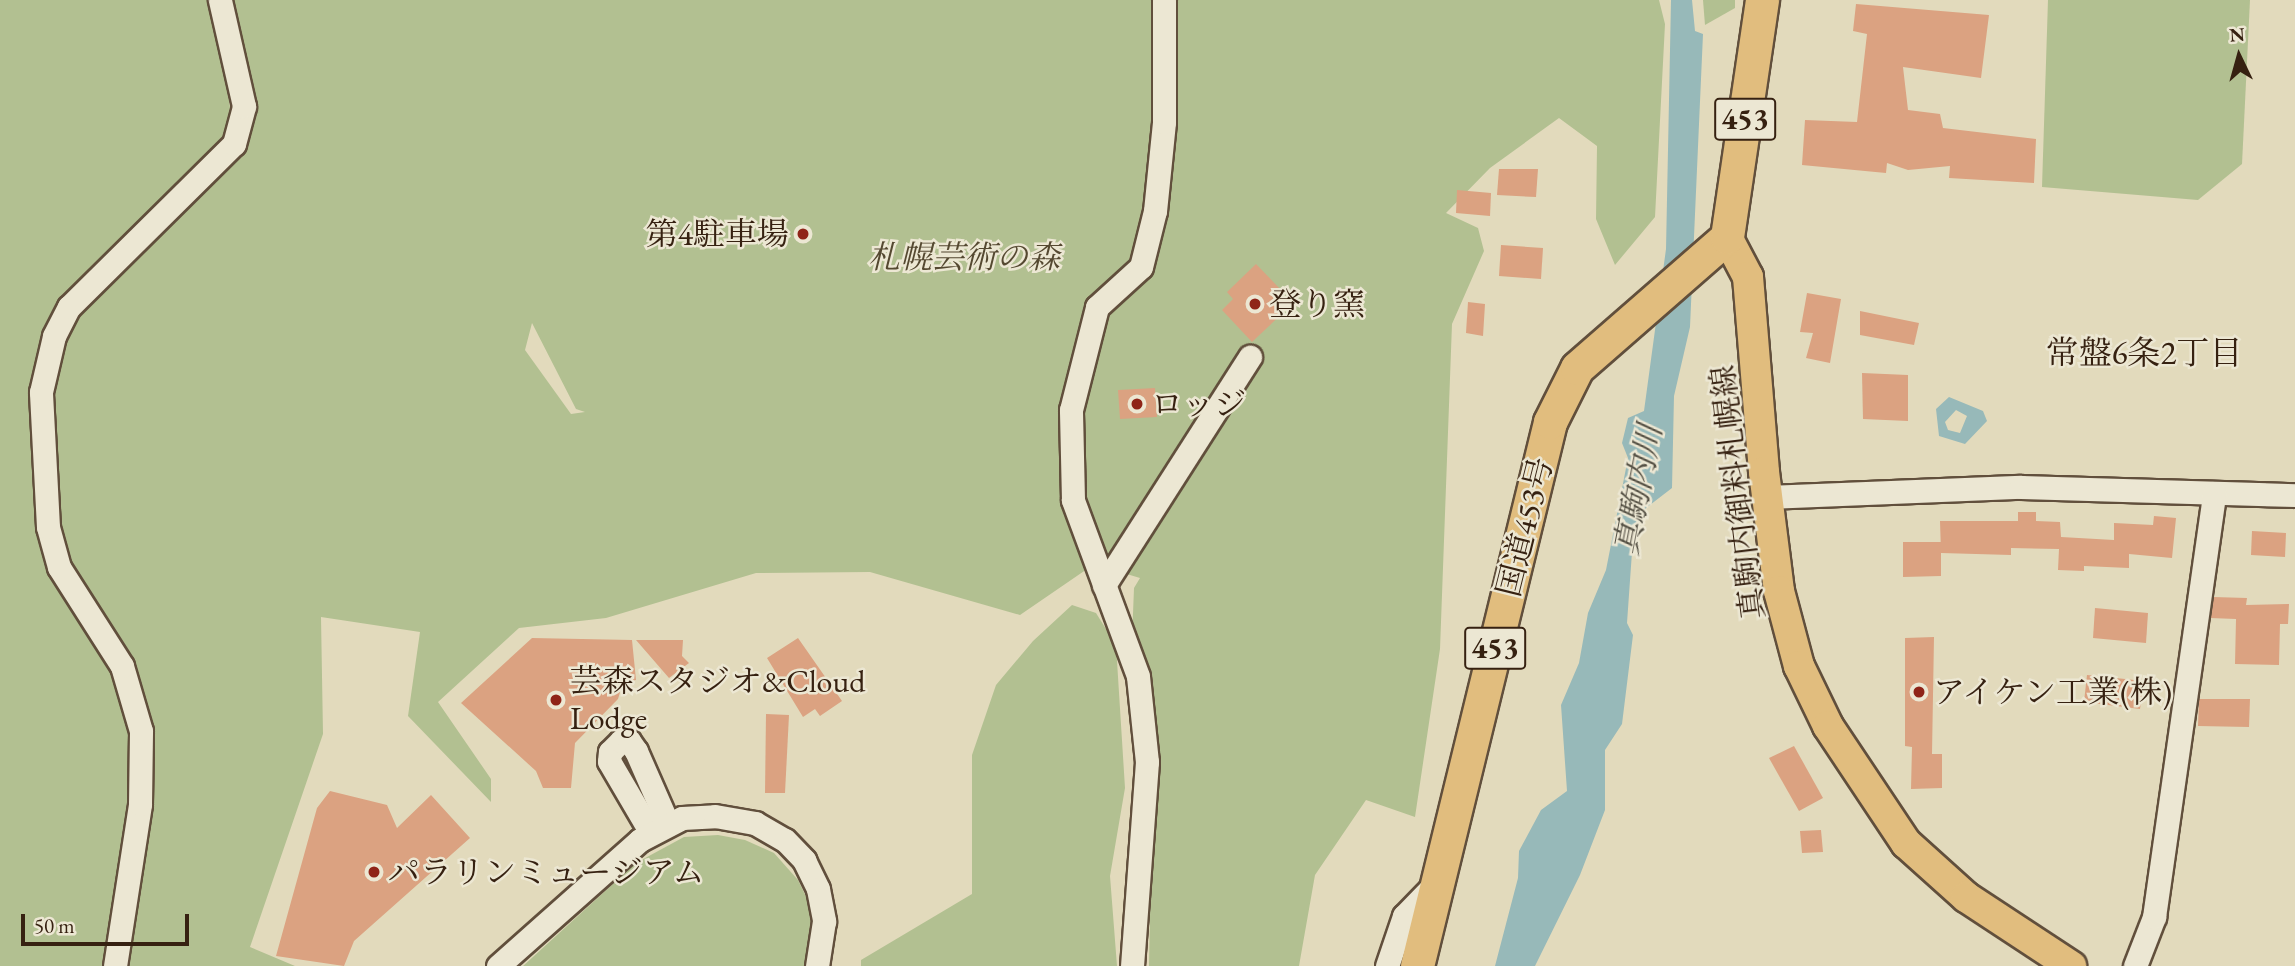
<!DOCTYPE html>
<meta charset="utf-8">
<style>
body{margin:0}
#map{position:relative;width:2295px;height:966px;overflow:hidden;background:#e2dabc;font-family:"EB Garamond","Noto Serif JP",serif}
div>[style]{position:absolute}
[style*='--x']{left:calc(var(--x)*1px);top:calc(var(--y)*1px);width:calc(var(--w)*1px);rotate:calc(var(--a)*1deg)}
.green>*{inset:0;background:#b2c091}
.water>*{inset:0;background:#97b9b9}
.building>*{inset:0;background:#dba281}
.roads{filter:drop-shadow(2px 0 #614f3c) drop-shadow(-2px 0 #614f3c) drop-shadow(0 2px #614f3c) drop-shadow(0 -2px #614f3c)}
.minor>*{height:23px;margin:-11.5px;padding:0 11.5px;transform-origin:11.5px;border-radius:11.5px;background:#ece7d3}
.major>*{height:30px;margin:-15px;padding:0 15px;transform-origin:15px;border-radius:15px;background:#e1bd7e}
.highway>*{height:33px;margin:-16.5px;padding:0 16.5px;transform-origin:16.5px;border-radius:16.5px;background:#e1bd7e}
.dots>*{width:19px;height:19px;translate:-50% -50%;box-sizing:border-box;border:4px solid #ece7d3;border-radius:50%}
span{translate:-50% -50%;white-space:nowrap;text-align:center;line-height:1.15;-webkit-text-stroke:5px #ece7d3;paint-order:stroke}
.shield-label span{padding:2px 5px;background:#ece7d3;border:2px solid;border-radius:5px;-webkit-text-stroke-width:0}
.shield-label{font-size:30px;color:#362111;font-weight:700}
.poi-label{font-size:32px;color:#362111}
.right{translate:-100% -50%;text-align:right}
.left{translate:0 -50%;text-align:left}
.park-label{font-size:32px;color:#554931;font-style:italic}
.street-label{font-size:32px;color:#362111}
.neighbourhood-label{font-size:33px;color:#362111}
.water-label{font-size:33px;color:#534f43;font-style:italic}
.north{position:absolute;left:2204px;top:21px;width:70px;height:70px;-webkit-text-stroke:5px #ece7d3;paint-order:stroke;rotate:355deg;font-size:19px;font-weight:700;line-height:28px;text-align:center;color:#362111}
.north::after{content:'';display:block;margin:auto;width:24px;height:32px;background:#362111;clip-path:polygon(50% 0,100% 100%,50% 72%,0 100%)}
.scale{position:absolute;left:21px;top:914px;width:168px;height:32px;box-sizing:border-box;border:4px solid #362111;border-top:0;padding-left:9px;font-size:21px;line-height:24px;white-space:nowrap;color:#362111;-webkit-text-stroke:5px #ece7d3;paint-order:stroke}
</style>
<div id="map">
<div class="green">
<i style="clip-path:polygon(evenodd,0 0,215px 0,232px 122px,249px 135px,255px 114px,231px 0,1659px 0,1665px 24px,1655px 217px,1615px 265px,1596px 219px,1597px 146px,1559px 118px,1490px 168px,1446px 213px,1478px 228px,1484px 251px,1452px 324px,1440px 649px,1415px 817px,1366px 800px,1315px 875px,1299px 966px,1149px 966px,1154px 719px,1132px 639px,1134px 588px,1140px 578px,1090px 563px,1090px 567px,1020px 615px,870px 572px,756px 573px,606px 618px,519px 628px,438px 702px,491px 779px,491px 802px,408px 716px,420px 632px,321px 617px,323px 734px,250px 947px,295px 966px,0 966px,0 0,532px 323px,576px 409px,585px 412px,571px 414px,525px 350px,532px 323px)"></i>
<i style="clip-path:polygon(1703px 0,1735px 0,1735px 8px,1705px 25px)"></i>
<i style="clip-path:polygon(2048px 0,2250px 0,2242px 164px,2198px 200px,2042px 187px)"></i>
<i style="clip-path:polygon(1072px 605px,1096px 613px,1116px 645px,1125px 788px,1110px 876px,1117px 966px,861px 966px,861px 960px,972px 894px,972px 755px,996px 685px,1033px 641px)"></i>
<i style="clip-path:polygon(718px 835px,745px 840px,774px 853px,798px 880px,810px 905px,812px 928px,804px 966px,523px 966px,636px 863px,684px 837px)"></i>
</div>
<div class="water">
<i style="clip-path:polygon(1671px 0,1692px 0,1695px 31px,1703px 34px,1690px 327px,1674px 396px,1672px 488px,1646px 508px,1632px 552px,1627px 623px,1633px 635px,1622px 724px,1605px 750px,1605px 810px,1580px 875px,1535px 966px,1495px 966px,1518px 878px,1519px 851px,1541px 810px,1567px 791px,1561px 705px,1579px 663px,1588px 613px,1606px 570px,1628px 458px,1622px 443px,1628px 418px,1644px 411px,1666px 249px)"></i>
<i style="clip-path:polygon(evenodd,1949px 397px,1983px 411px,1987px 421px,1965px 444px,1939px 436px,1936px 409px,1949px 397px,1956px 410px,1967px 416px,1960px 433px,1948px 430px,1945px 422px,1956px 410px)"></i>
</div>
<div class="building">
<i style="clip-path:polygon(1856px 4px,1989px 15px,1981px 78px,1903px 67px,1908px 110px,1940px 114px,1943px 128px,2036px 139px,2034px 183px,1949px 178px,1950px 166px,1908px 170px,1887px 163px,1886px 173px,1802px 165px,1805px 120px,1857px 122px,1867px 34px,1853px 31px)"></i>
<i style="clip-path:polygon(1499px 169px,1538px 169px,1536px 197px,1497px 195px)"></i>
<i style="clip-path:polygon(1457px 190px,1491px 193px,1490px 216px,1456px 213px)"></i>
<i style="clip-path:polygon(1501px 245px,1543px 248px,1541px 279px,1499px 276px)"></i>
<i style="clip-path:polygon(1256px 264px,1283px 292px,1277px 298px,1287px 309px,1252px 342px,1222px 310px,1233px 299px,1227px 292px)"></i>
<i style="clip-path:polygon(1807px 293px,1841px 299px,1830px 363px,1806px 358px,1813px 333px,1800px 332px)"></i>
<i style="clip-path:polygon(1468px 302px,1485px 304px,1483px 336px,1466px 333px)"></i>
<i style="clip-path:polygon(1860px 311px,1919px 323px,1914px 345px,1860px 335px)"></i>
<i style="clip-path:polygon(1862px 373px,1908px 375px,1908px 421px,1863px 419px)"></i>
<i style="clip-path:polygon(1155px 388px,1157px 417px,1120px 419px,1118px 390px)"></i>
<i style="clip-path:polygon(2018px 512px,2036px 512px,2036px 521px,2060px 522px,2061px 537px,2114px 540px,2114px 523px,2153px 525px,2154px 516px,2176px 518px,2172px 558px,2129px 554px,2129px 568px,2084px 566px,2084px 571px,2058px 570px,2059px 549px,2011px 548px,2011px 555px,1941px 553px,1940px 521px,2018px 521px)"></i>
<i style="clip-path:polygon(2252px 531px,2286px 533px,2285px 557px,2251px 555px)"></i>
<i style="clip-path:polygon(1903px 542px,1941px 542px,1941px 576px,1903px 577px)"></i>
<i style="clip-path:polygon(2213px 597px,2247px 598px,2246px 605px,2289px 604px,2288px 624px,2280px 624px,2279px 665px,2235px 664px,2236px 619px,2210px 618px)"></i>
<i style="clip-path:polygon(2095px 608px,2148px 613px,2146px 643px,2093px 638px)"></i>
<i style="clip-path:polygon(1934px 637px,1932px 754px,1942px 754px,1942px 788px,1911px 789px,1912px 747px,1905px 746px,1905px 638px)"></i>
<i style="clip-path:polygon(532px 638px,632px 640px,636px 680px,623px 682px,618px 699px,575px 743px,571px 788px,543px 788px,536px 771px,461px 703px)"></i>
<i style="clip-path:polygon(798px 638px,842px 701px,820px 716px,815px 709px,803px 717px,767px 658px)"></i>
<i style="clip-path:polygon(636px 640px,683px 640px,682px 656px,689px 663px,669px 678px)"></i>
<i style="clip-path:polygon(2087px 675px,2144px 681px,2140px 709px,2084px 702px)"></i>
<i style="clip-path:polygon(2199px 699px,2250px 699px,2249px 727px,2198px 726px)"></i>
<i style="clip-path:polygon(766px 714px,789px 715px,785px 793px,765px 793px)"></i>
<i style="clip-path:polygon(1794px 746px,1823px 798px,1799px 811px,1769px 758px)"></i>
<i style="clip-path:polygon(330px 791px,387px 805px,397px 828px,431px 795px,470px 838px,354px 941px,344px 966px,276px 956px,317px 808px)"></i>
<i style="clip-path:polygon(1821px 830px,1823px 852px,1802px 853px,1800px 831px)"></i>
</div>
<div class="roads">
<div class="minor">
<i style="--x:1767;--y:497;--w:254;--a:-2.3"></i>
<i style="--x:2021;--y:487;--w:274;--a:1.7"></i>
<i style="--x:1104;--y:585;--w:271;--a:-57.4"></i>
<i style="--x:651;--y:833;--w:83;--a:-120.3"></i>
<i style="--x:609;--y:761;--w:9;--a:-84"></i>
<i style="--x:610;--y:752;--w:16;--a:-45"></i>
<i style="--x:621;--y:741;--w:8;--a:0"></i>
<i style="--x:629;--y:741;--w:12;--a:55"></i>
<i style="--x:636;--y:751;--w:80;--a:66.3"></i>
<i style="--x:115;--y:966;--w:164;--a:-81.2"></i>
<i style="--x:140;--y:804;--w:73;--a:-89.2"></i>
<i style="--x:141;--y:731;--w:68;--a:-106.3"></i>
<i style="--x:122;--y:666;--w:117;--a:-122.5"></i>
<i style="--x:59;--y:567;--w:41;--a:-105.4"></i>
<i style="--x:48;--y:527;--w:135;--a:-93"></i>
<i style="--x:41;--y:392;--w:57;--a:-76.9"></i>
<i style="--x:54;--y:336;--w:33;--a:-63"></i>
<i style="--x:69;--y:307;--w:232;--a:-44.7"></i>
<i style="--x:234;--y:144;--w:39;--a:-75"></i>
<i style="--x:244;--y:106;--w:109;--a:-102.8"></i>
<i style="--x:498;--y:966;--w:190;--a:-41.6"></i>
<i style="--x:640;--y:840;--w:47;--a:-27.6"></i>
<i style="--x:682;--y:818;--w:33;--a:-3"></i>
<i style="--x:715;--y:816;--w:41;--a:9.9"></i>
<i style="--x:755;--y:823;--w:34;--a:30"></i>
<i style="--x:785;--y:840;--w:28;--a:46"></i>
<i style="--x:804;--y:860;--w:32;--a:64"></i>
<i style="--x:818;--y:889;--w:33;--a:79"></i>
<i style="--x:824;--y:921;--w:46;--a:98.8"></i>
<i style="--x:1132;--y:966;--w:205;--a:-85.8"></i>
<i style="--x:1147;--y:762;--w:86;--a:-96"></i>
<i style="--x:1138;--y:676;--w:188;--a:-110.3"></i>
<i style="--x:1073;--y:500;--w:90;--a:-91.3"></i>
<i style="--x:1071;--y:410;--w:106;--a:-75.8"></i>
<i style="--x:1097;--y:307;--w:59;--a:-42.3"></i>
<i style="--x:1141;--y:267;--w:58;--a:-76"></i>
<i style="--x:1155;--y:211;--w:89;--a:-84.2"></i>
<i style="--x:1164;--y:122;--w:122;--a:-90"></i>
<i style="--x:1387;--y:966;--w:53;--a:-71.2"></i>
<i style="--x:1404;--y:916;--w:46;--a:-45.9"></i>
<i style="--x:2135;--y:966;--w:53;--a:-68.8"></i>
<i style="--x:2154;--y:917;--w:428;--a:-81.9"></i>
</div>
<div class="major">
<i style="--x:1727;--y:237;--w:45;--a:62.3"></i>
<i style="--x:1748;--y:277;--w:196;--a:85.3"></i>
<i style="--x:1764;--y:472;--w:120;--a:82.8"></i>
<i style="--x:1779;--y:591;--w:78;--a:75.1"></i>
<i style="--x:1799;--y:666;--w:67;--a:64.2"></i>
<i style="--x:1828;--y:726;--w:141;--a:56.3"></i>
<i style="--x:1906;--y:843;--w:81;--a:42"></i>
<i style="--x:1966;--y:897;--w:126;--a:33.3"></i>
</div>
<div class="highway">
<i style="--x:1417;--y:966;--w:560;--a:-76.26"></i>
<i style="--x:1550;--y:422;--w:60;--a:-63.4"></i>
<i style="--x:1577;--y:368;--w:199;--a:-41.1"></i>
<i style="--x:1727;--y:237;--w:240;--a:-81.6"></i>
</div>
</div>
<div class="dots">
<i style="left:803px;top:234px;background:#8f2418"></i>
<i style="left:1255px;top:304px;background:#8f2418"></i>
<i style="left:1137px;top:404px;background:#8f2418"></i>
<i style="left:1919px;top:692px;background:#8f2418"></i>
<i style="left:556px;top:700px;background:#8f2418"></i>
<i style="left:374px;top:872px;background:#8f2418"></i>
</div>
<div class="shield-label">
<span style="left:1745px;top:119px">453</span>
<span style="left:1495px;top:648px">453</span>
</div>
<div class="poi-label">
<span class="right" style="left:789px;top:234px">第4駐車場</span>
<span class="left" style="left:1269px;top:304px">登り窯</span>
<span class="left" style="left:1151px;top:404px">ロッジ</span>
<span class="left" style="left:570px;top:700px">芸森スタジオ&amp;Cloud<br>Lodge</span>
<span class="left" style="left:1933px;top:692px">アイケン工業(株)</span>
<span class="left" style="left:388px;top:872px">パラリンミュージアム</span>
</div>
<div class="park-label">
<span style="left:964px;top:257px">札幌芸術の森</span>
</div>
<div class="street-label">
<span style="left:1738px;top:492px;rotate:-97deg">真駒内御料札幌線</span>
<span style="left:1525px;top:527px;rotate:-76deg">国道453号</span>
</div>
<div class="neighbourhood-label">
<span style="left:2144px;top:353px">常盤6条2丁目</span>
</div>
<div class="water-label">
<span style="left:1638px;top:490px;rotate:-79deg">真駒内川</span>
</div>
<div class="north">N</div>
<div class="scale">50 m</div>
</div>
